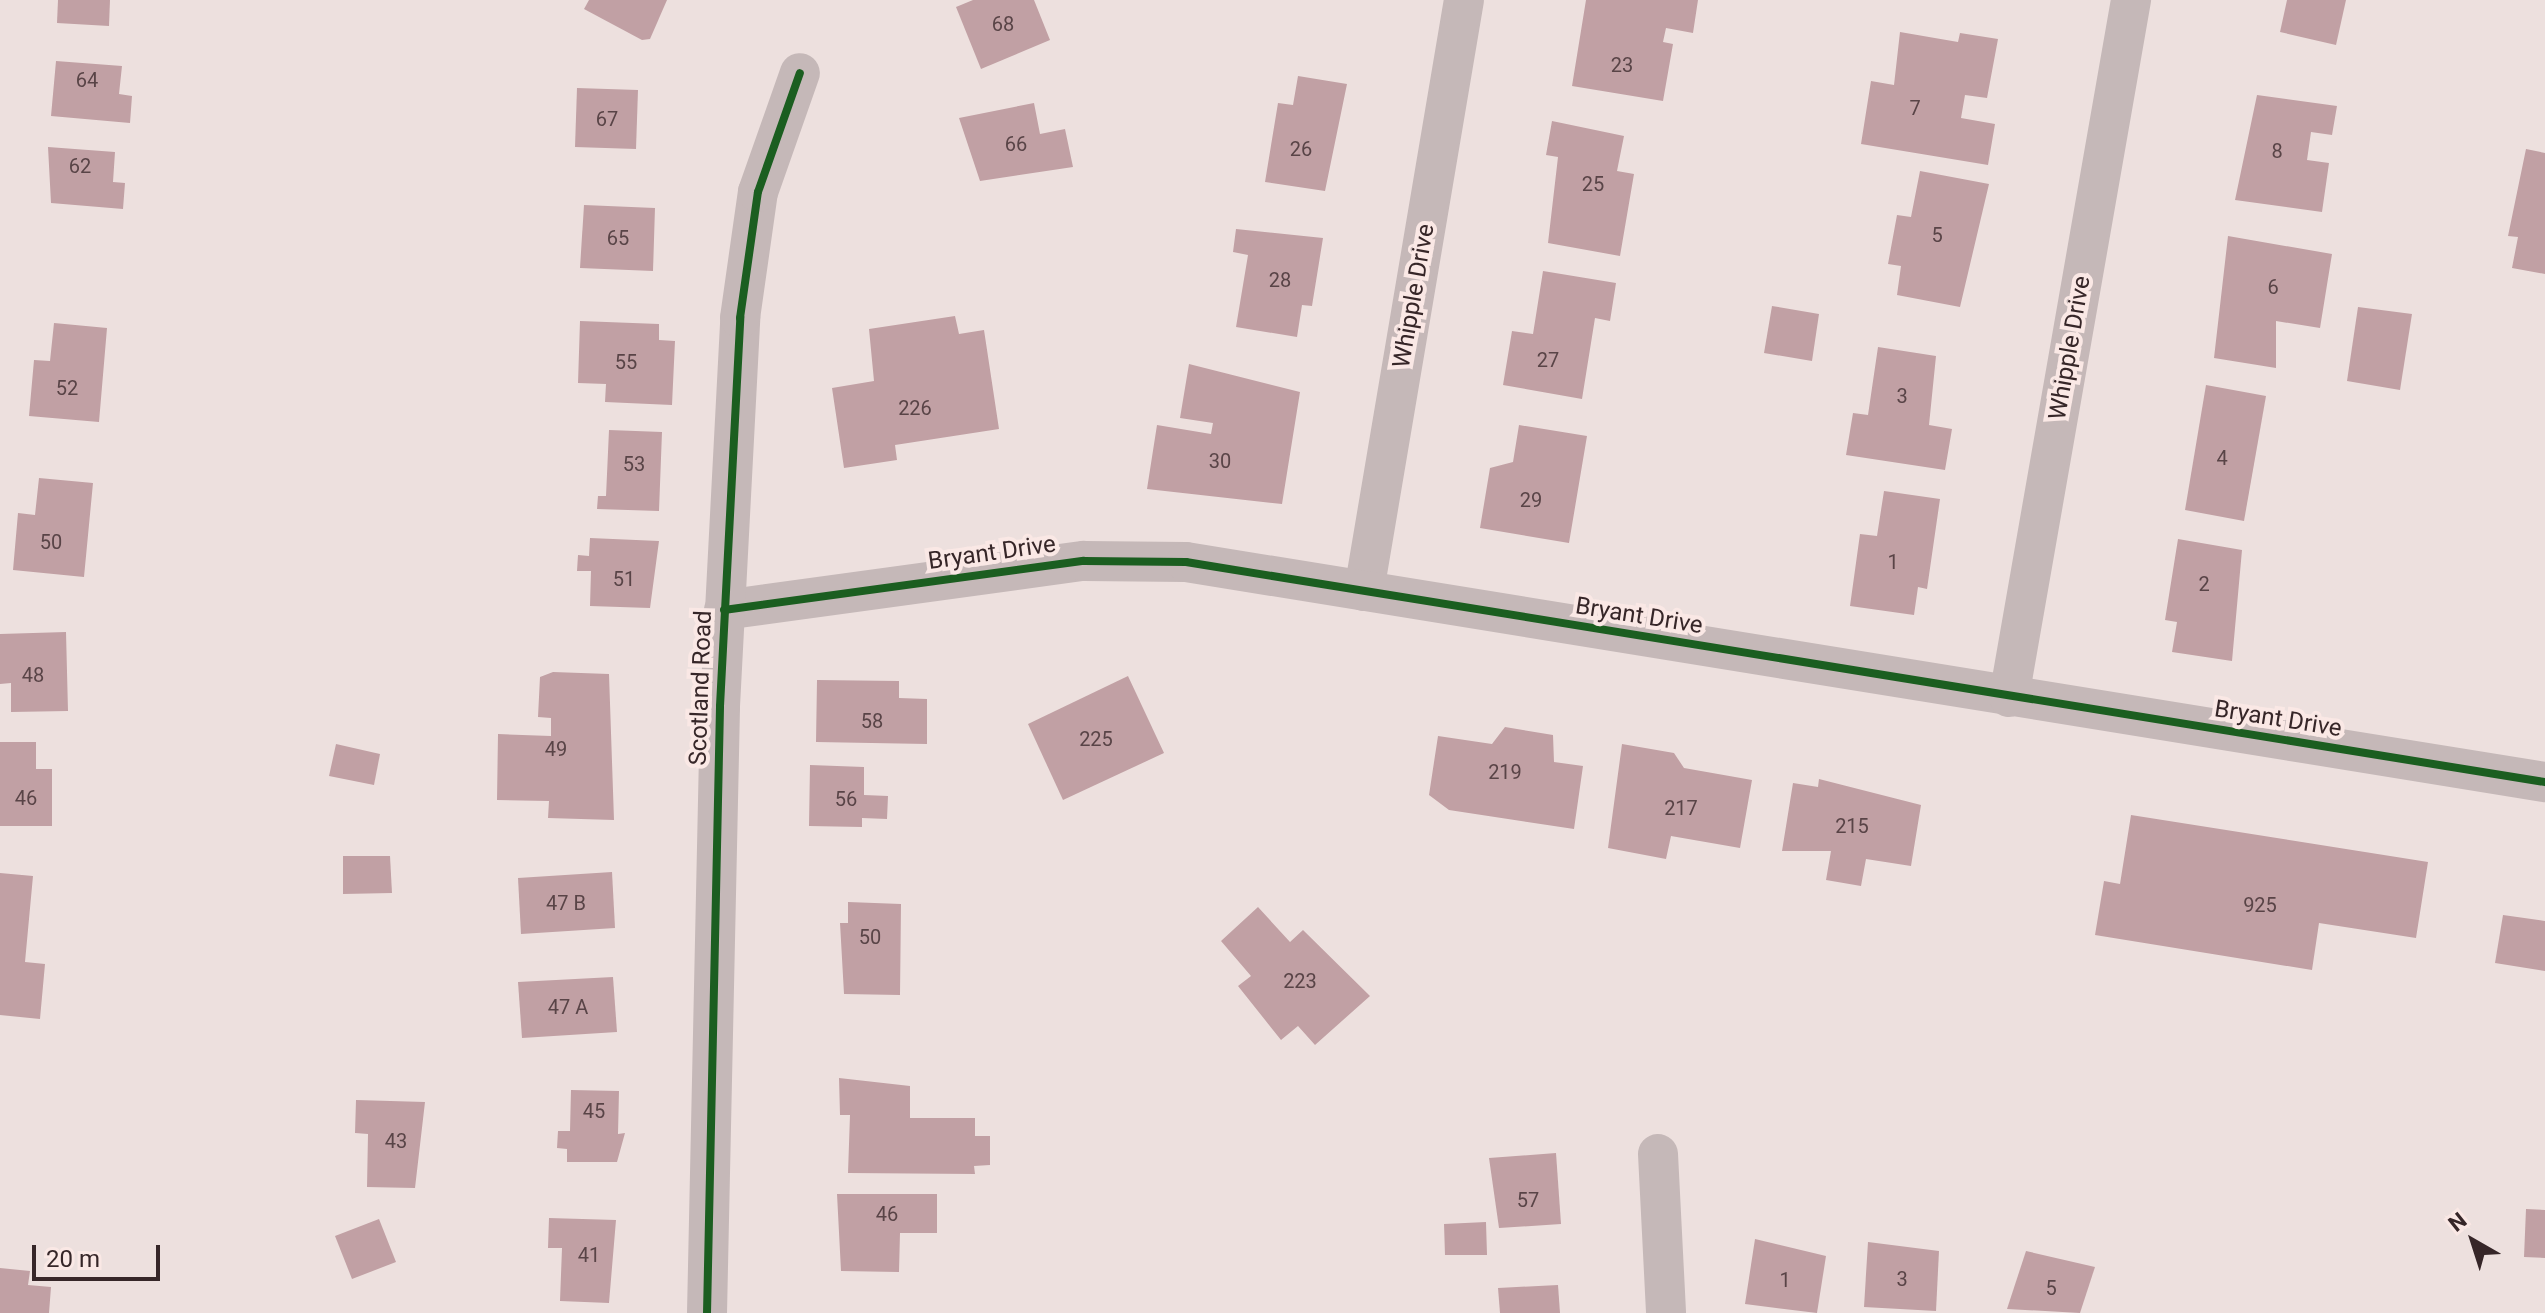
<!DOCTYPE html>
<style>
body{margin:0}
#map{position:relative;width:2545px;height:1313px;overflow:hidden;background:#ede0de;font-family:Roboto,sans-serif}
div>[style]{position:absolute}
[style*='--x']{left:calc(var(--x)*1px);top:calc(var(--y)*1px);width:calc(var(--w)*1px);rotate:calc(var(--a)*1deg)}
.building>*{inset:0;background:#c1a0a4}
.minor>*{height:40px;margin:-20px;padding:0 20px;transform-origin:20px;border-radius:20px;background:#c5b8b8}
.cycleway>*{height:8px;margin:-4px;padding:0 4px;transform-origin:4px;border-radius:4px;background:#1b5e20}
span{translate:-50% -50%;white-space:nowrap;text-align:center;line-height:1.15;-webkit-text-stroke:8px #fae8e5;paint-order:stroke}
.number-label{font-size:20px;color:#594447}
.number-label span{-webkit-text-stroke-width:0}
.street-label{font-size:24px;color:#362628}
.north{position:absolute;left:2433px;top:1201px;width:80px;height:80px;-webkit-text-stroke:6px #fae8e5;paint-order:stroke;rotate:321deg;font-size:22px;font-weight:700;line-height:32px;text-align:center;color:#362628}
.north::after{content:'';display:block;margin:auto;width:28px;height:36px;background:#362628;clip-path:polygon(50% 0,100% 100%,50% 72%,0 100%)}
.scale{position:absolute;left:32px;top:1245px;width:128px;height:36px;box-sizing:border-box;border:4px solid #362628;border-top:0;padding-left:10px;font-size:24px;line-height:28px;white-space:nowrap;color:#362628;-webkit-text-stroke:6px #fae8e5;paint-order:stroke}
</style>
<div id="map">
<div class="building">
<i style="clip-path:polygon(58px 0,110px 0,109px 26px,57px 23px)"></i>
<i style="clip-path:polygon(589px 0,667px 0,650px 39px,642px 40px,584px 9px)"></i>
<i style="clip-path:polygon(973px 0,1034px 0,1050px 40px,981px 69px,956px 7px)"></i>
<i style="clip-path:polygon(1586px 0,1698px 0,1693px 33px,1666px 28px,1663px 42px,1673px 44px,1663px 101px,1572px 86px)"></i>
<i style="clip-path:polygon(2287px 0,2346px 0,2336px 45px,2280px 32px)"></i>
<i style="clip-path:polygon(1900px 32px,1958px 42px,1960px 33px,1998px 39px,1987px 98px,1965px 95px,1961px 118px,1995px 124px,1988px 165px,1861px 144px,1871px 81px,1894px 85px)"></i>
<i style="clip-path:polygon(56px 61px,122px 66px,119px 94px,132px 96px,130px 123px,51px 116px)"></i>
<i style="clip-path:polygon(1298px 76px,1347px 84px,1325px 191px,1265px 182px,1278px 103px,1293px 105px)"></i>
<i style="clip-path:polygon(577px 88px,638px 90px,636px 149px,575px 147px)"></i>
<i style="clip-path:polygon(2257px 95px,2337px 106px,2332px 135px,2311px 132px,2307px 160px,2329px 163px,2322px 212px,2235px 200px)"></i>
<i style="clip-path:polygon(1034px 103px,1040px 134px,1065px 129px,1073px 167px,980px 181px,959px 118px)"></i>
<i style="clip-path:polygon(1552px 121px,1624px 136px,1617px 171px,1634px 174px,1620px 256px,1548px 243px,1558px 157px,1546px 155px)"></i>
<i style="clip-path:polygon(48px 147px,115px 152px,113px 182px,125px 183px,123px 209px,51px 203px)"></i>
<i style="clip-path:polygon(2526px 149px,2545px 153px,2545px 274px,2512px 268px,2518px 237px,2508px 236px)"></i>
<i style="clip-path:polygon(1920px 171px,1989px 184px,1960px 307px,1897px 295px,1901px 266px,1888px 264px,1897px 215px,1911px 217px)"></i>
<i style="clip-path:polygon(584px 205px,655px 208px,653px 271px,580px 268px)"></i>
<i style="clip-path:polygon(1236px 229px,1323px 238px,1312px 306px,1302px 305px,1297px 337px,1236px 327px,1248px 255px,1233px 252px)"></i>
<i style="clip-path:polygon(2228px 236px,2332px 254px,2320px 328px,2276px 321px,2276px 368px,2214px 358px)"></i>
<i style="clip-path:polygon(1543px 271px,1616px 283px,1610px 321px,1595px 318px,1582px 399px,1503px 385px,1512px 331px,1533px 334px)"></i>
<i style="clip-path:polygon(1772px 306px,1819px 314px,1812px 361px,1764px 353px)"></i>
<i style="clip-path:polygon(2358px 307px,2412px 314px,2400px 390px,2347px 381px)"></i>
<i style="clip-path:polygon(955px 316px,959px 334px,984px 330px,999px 429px,895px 445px,897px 460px,844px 468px,832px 388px,874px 381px,869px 329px)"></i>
<i style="clip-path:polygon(580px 321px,659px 324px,659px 340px,675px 341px,672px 405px,605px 402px,606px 384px,578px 383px)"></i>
<i style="clip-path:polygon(54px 323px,107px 328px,99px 422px,29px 416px,34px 360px,50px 361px)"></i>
<i style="clip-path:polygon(1878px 347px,1936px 356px,1929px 425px,1952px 429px,1945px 470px,1846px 455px,1853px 413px,1868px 415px)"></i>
<i style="clip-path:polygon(1189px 364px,1300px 392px,1282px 504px,1147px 489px,1157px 425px,1211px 434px,1213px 423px,1180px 418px)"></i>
<i style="clip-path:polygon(2206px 385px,2266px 396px,2244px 521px,2185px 510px)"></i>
<i style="clip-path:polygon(1519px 425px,1587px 436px,1569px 543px,1480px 528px,1490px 468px,1513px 462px)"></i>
<i style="clip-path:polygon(609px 430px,662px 432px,659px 511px,597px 509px,598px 496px,606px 496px)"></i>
<i style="clip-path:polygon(39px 478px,93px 483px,84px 577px,13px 570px,18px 513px,35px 515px)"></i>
<i style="clip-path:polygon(1884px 491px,1940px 499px,1927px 589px,1918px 587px,1914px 615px,1850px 606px,1860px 534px,1877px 536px)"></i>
<i style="clip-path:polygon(590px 538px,659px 541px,650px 608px,590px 606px,591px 571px,577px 571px,578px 555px,589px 556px)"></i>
<i style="clip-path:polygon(2178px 539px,2242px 550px,2232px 661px,2172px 652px,2177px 622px,2165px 620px)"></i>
<i style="clip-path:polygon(66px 632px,68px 711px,11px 712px,11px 683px,0 684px,0 634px)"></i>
<i style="clip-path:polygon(553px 672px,609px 674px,614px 820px,548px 818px,549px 801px,497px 800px,498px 734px,551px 736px,551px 718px,538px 717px,540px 677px)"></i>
<i style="clip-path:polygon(1128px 676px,1164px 753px,1063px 800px,1028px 724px)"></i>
<i style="clip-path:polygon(817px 680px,899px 681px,899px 698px,927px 699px,927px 744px,816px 742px)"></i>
<i style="clip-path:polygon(1505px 727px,1553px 735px,1554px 762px,1583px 766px,1574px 829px,1449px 810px,1429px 795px,1438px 736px,1492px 744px)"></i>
<i style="clip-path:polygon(0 742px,36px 742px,36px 769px,52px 769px,52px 826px,0 826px)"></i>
<i style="clip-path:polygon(336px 744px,380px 754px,374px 785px,329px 776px)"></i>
<i style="clip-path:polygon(1622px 744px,1674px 753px,1684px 768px,1752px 780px,1740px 848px,1671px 836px,1666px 859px,1608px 848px)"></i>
<i style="clip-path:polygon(810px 765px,864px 767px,864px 795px,888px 796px,887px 819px,862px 818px,862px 827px,809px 826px)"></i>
<i style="clip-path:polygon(1819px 779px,1921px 805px,1911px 866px,1866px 859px,1861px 886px,1826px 880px,1831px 851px,1782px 851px,1793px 783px,1818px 787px)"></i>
<i style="clip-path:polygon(2131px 815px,2428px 862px,2416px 938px,2319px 923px,2312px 970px,2095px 935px,2104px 881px,2120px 884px)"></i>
<i style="clip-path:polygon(343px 856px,390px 856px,392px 893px,343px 894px)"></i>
<i style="clip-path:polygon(612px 872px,615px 928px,521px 934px,518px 878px)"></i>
<i style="clip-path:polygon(0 873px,33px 876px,25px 962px,45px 964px,40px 1019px,0 1015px)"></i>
<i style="clip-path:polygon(848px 902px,901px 904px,900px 995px,844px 994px,840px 923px,848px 923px)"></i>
<i style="clip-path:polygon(1258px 907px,1290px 942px,1303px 930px,1370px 996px,1315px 1045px,1298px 1026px,1281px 1040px,1238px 986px,1251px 976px,1221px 941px)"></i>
<i style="clip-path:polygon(2503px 915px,2545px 921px,2545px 971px,2495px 963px)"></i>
<i style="clip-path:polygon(613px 977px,617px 1032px,522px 1038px,518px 982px)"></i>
<i style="clip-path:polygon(839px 1078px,910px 1086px,910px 1118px,975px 1118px,975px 1136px,990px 1136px,990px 1165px,974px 1166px,975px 1174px,848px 1173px,850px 1115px,840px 1115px)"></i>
<i style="clip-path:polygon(571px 1090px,619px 1091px,618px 1134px,625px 1133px,617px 1162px,567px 1162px,567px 1149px,557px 1148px,558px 1131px,570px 1131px)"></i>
<i style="clip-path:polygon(356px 1100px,425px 1102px,415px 1188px,367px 1187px,368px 1134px,355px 1133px)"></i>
<i style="clip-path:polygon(1556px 1153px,1561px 1224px,1499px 1228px,1489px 1158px)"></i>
<i style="clip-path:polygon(837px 1194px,937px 1194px,937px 1233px,900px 1233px,899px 1272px,841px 1271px)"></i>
<i style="clip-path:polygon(2526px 1209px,2545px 1210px,2545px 1258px,2524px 1257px)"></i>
<i style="clip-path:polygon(549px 1218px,616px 1220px,609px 1303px,560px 1301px,562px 1248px,548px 1248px)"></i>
<i style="clip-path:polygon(379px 1219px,396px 1262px,352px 1279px,335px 1236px)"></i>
<i style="clip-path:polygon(1486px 1222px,1487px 1255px,1445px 1255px,1444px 1224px)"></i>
<i style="clip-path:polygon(1755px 1239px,1826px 1256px,1817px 1313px,1745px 1304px)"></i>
<i style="clip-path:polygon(1868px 1242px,1939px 1251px,1936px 1311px,1864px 1307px)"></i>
<i style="clip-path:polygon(2026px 1251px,2095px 1267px,2080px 1313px,2007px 1309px)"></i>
<i style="clip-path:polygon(0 1268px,30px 1271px,28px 1285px,51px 1287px,49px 1313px,0 1313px)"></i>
<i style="clip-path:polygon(1558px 1285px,1560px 1313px,1500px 1313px,1498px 1288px)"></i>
</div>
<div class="minor">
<i style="--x:1364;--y:591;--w:599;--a:-80.4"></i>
<i style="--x:724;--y:610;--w:363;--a:-7.8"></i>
<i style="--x:1084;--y:561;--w:102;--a:0.6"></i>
<i style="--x:1186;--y:562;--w:1377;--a:9.2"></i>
<i style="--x:2009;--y:697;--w:708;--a:-80.07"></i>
<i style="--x:1658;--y:1154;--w:159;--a:87.1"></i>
<i style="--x:707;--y:1313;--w:607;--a:-88.77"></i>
<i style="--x:720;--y:706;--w:389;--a:-87"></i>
<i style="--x:740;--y:318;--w:127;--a:-81.9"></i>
<i style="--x:758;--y:192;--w:126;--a:-70.6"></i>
</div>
<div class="cycleway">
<i style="--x:724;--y:610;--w:363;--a:-7.8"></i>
<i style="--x:1084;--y:561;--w:102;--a:0.6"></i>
<i style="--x:1186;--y:562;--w:1377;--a:9.2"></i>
<i style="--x:707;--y:1313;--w:607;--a:-88.77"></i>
<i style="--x:720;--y:706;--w:389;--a:-87"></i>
<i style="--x:740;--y:318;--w:127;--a:-81.9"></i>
<i style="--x:758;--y:192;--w:126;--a:-70.6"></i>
</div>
<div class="number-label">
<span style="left:1003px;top:24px">68</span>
<span style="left:1622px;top:65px">23</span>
<span style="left:87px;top:80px">64</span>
<span style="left:1915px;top:108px">7</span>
<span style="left:607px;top:119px">67</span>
<span style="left:1016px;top:144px">66</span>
<span style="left:1301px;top:149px">26</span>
<span style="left:2277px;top:151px">8</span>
<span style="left:80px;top:166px">62</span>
<span style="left:1593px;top:184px">25</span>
<span style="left:1937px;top:235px">5</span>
<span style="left:618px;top:238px">65</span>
<span style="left:1280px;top:280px">28</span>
<span style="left:2273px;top:287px">6</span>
<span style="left:1548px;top:360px">27</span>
<span style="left:626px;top:362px">55</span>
<span style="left:67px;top:388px">52</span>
<span style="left:1902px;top:396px">3</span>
<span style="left:915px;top:408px">226</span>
<span style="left:2222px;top:458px">4</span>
<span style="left:1220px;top:461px">30</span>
<span style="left:634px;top:464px">53</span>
<span style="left:1531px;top:500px">29</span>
<span style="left:51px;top:542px">50</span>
<span style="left:1893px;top:562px">1</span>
<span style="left:624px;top:579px">51</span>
<span style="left:2204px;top:584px">2</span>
<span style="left:33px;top:675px">48</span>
<span style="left:872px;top:721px">58</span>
<span style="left:1096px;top:739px">225</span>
<span style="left:556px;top:749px">49</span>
<span style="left:1505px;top:772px">219</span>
<span style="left:26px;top:798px">46</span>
<span style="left:846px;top:799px">56</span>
<span style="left:1681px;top:808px">217</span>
<span style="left:1852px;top:826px">215</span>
<span style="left:566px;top:903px">47 B</span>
<span style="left:2260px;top:905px">925</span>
<span style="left:870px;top:937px">50</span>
<span style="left:1300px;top:981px">223</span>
<span style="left:568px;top:1007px">47 A</span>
<span style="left:594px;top:1111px">45</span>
<span style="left:396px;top:1141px">43</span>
<span style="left:1528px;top:1200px">57</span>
<span style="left:887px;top:1214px">46</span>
<span style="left:589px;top:1255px">41</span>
<span style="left:1902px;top:1279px">3</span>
<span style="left:1785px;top:1280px">1</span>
<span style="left:2051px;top:1288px">5</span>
</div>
<div class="street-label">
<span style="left:1414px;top:296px;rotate:-80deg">Whipple Drive</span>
<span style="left:2070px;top:348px;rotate:-80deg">Whipple Drive</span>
<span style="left:992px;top:553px;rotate:-8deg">Bryant Drive</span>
<span style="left:1639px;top:616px;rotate:9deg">Bryant Drive</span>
<span style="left:701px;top:688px;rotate:-88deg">Scotland Road</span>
<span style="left:2278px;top:719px;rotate:9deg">Bryant Drive</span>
</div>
<div class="north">N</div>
<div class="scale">20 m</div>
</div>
